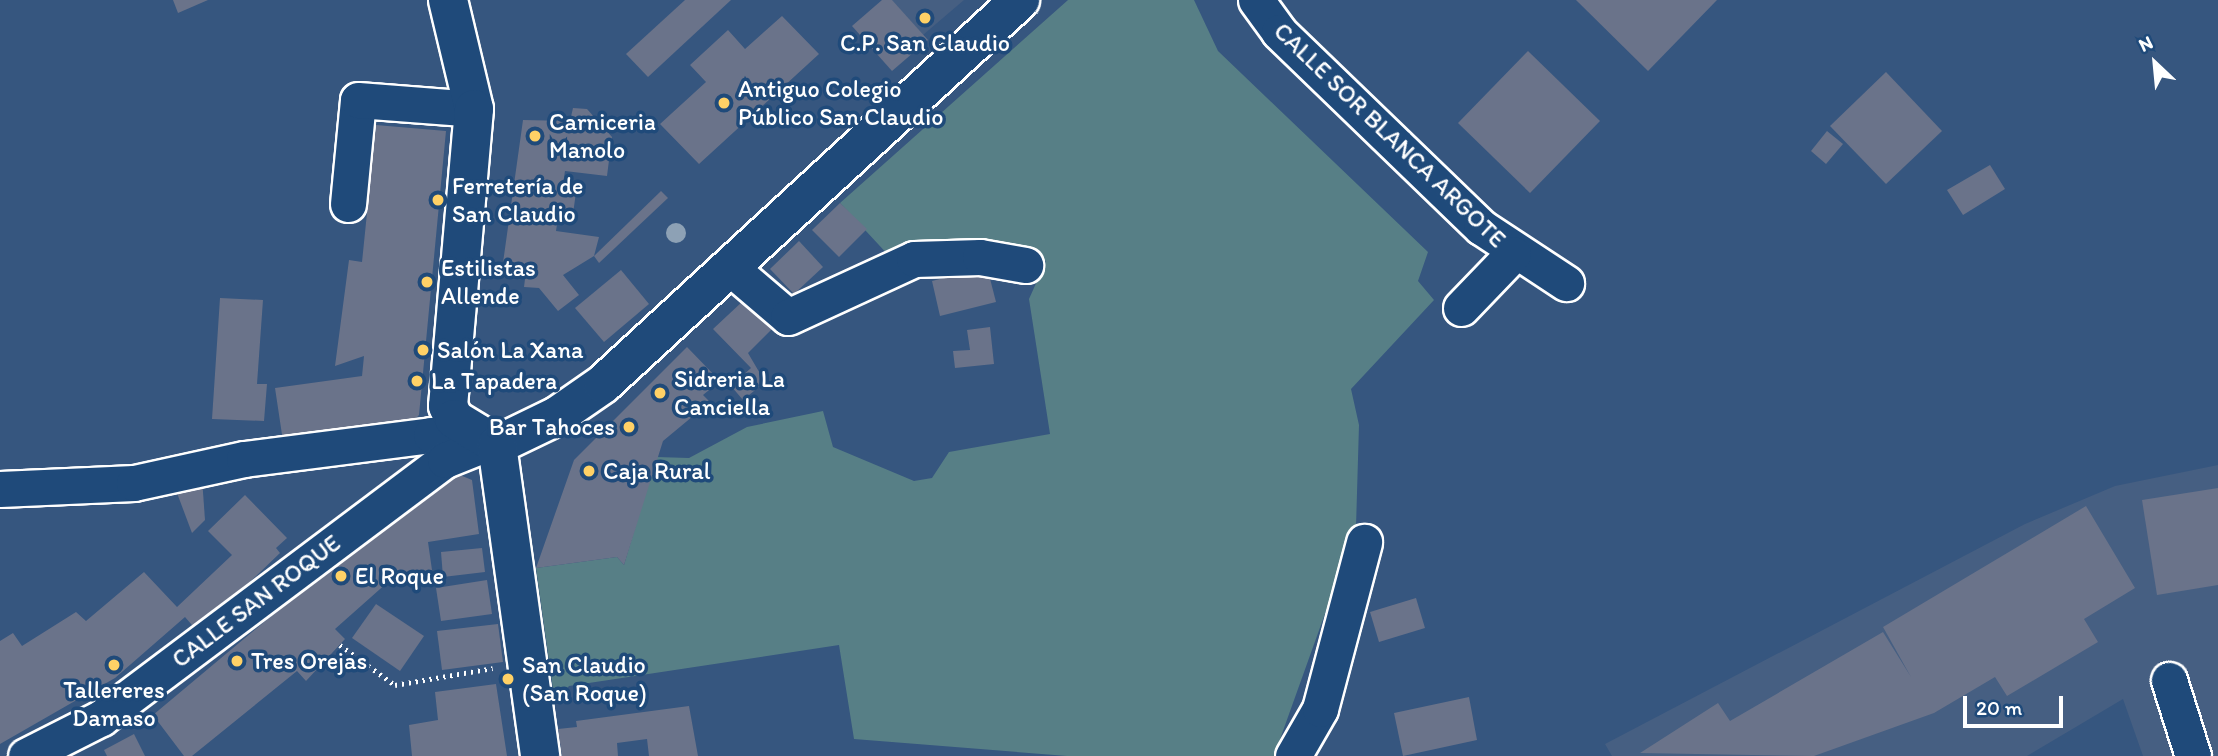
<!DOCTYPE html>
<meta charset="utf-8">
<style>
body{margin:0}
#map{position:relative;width:2218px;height:756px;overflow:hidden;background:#36567f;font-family:Itim,sans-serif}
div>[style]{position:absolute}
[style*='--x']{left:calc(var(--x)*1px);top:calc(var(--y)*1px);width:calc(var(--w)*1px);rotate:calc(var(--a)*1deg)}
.built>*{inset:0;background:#465f82}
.green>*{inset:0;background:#577f86}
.building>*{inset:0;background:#6a738a}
.path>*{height:4.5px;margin-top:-2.25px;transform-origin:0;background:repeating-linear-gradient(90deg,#fff 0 2px,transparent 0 7px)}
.roads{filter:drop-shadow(2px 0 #fff) drop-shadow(-2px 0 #fff) drop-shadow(0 2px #fff) drop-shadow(0 -2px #fff)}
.street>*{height:35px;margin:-17.5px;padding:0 17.5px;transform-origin:17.5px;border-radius:17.5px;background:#1f4a7a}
.secondary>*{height:38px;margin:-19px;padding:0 19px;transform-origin:19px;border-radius:19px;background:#1f4a7a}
.trees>*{width:20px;height:20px;margin:-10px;border-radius:50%;background:#8da1b5}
.dots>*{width:19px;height:19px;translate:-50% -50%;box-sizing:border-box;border:4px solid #1f4a7a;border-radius:50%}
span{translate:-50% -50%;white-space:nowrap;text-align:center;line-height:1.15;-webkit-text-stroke:7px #1f4a7a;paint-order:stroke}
.poi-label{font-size:24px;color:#fff}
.left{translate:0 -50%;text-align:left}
.right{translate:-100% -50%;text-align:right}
.street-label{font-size:24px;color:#fff}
.north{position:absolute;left:2120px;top:28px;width:70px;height:70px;-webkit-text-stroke:5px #1f4a7a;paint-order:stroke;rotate:334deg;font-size:19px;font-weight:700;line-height:28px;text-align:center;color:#fff}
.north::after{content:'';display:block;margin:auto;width:24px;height:32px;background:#fff;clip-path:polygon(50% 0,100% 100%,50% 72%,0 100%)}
.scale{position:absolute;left:1963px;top:696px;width:100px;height:32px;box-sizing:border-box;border:4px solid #fff;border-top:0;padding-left:9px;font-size:21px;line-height:24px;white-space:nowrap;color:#fff;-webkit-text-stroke:5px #1f4a7a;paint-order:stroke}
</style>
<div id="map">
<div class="built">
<i style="clip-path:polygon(891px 0,964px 0,923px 35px)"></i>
<i style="clip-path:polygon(2218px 465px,2218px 756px,2143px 756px,2123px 699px,2027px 756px,1612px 756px,1605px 744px,2025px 524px,2115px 486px)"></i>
</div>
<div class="green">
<i style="clip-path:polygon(1068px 0,1194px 0,1218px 51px,1428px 252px,1418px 281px,1434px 300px,1351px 389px,1359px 425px,1356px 527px,1274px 756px,1067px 756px,854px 739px,839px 645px,569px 686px,555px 703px,536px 568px,617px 557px,624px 565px,656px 457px,689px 458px,747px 427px,823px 411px,833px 447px,914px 481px,932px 478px,949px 452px,1050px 434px,1029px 299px,1046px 261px,1005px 252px,891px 258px,840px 203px)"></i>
</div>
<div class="building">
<i style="clip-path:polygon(173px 0,208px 0,178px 13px)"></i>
<i style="clip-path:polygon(685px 0,731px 0,648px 77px,626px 54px)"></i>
<i style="clip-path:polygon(882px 0,892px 0,928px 40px,892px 71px,852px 26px)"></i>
<i style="clip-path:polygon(1576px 0,1717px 0,1648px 71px)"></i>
<i style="clip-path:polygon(782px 16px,819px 54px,699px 164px,660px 124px,706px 82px,690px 65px,728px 30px,745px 49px)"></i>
<i style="clip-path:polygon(1528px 51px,1600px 121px,1530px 193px,1458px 123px)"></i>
<i style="clip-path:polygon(1886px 72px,1942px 131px,1886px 184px,1830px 126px)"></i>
<i style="clip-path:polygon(573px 108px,587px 109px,612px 137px,607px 176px,565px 171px,562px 190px,576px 192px,573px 214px,559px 212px,556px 231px,599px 237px,594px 256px,563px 275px,579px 295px,558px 311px,539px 288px,524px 287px,525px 279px,501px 277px,523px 120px,570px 121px)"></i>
<i style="clip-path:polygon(376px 125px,446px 131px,419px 415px,404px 431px,284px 448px,275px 388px,362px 376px,364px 356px,335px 366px,349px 260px,362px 262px)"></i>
<i style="clip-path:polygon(1827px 131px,1843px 144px,1826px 164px,1811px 151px)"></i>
<i style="clip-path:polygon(1990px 165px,2005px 189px,1963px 215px,1947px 190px)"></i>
<i style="clip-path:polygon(661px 191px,668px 198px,599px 263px,594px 256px)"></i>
<i style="clip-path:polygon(840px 203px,867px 229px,839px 257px,812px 230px)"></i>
<i style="clip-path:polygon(799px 241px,823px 267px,794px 294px,770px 269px)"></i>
<i style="clip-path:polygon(987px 267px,996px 302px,940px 316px,932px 281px)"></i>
<i style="clip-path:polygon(621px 270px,649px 304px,604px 342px,575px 308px)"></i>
<i style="clip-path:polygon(220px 298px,263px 300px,257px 384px,267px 384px,264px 421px,212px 419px)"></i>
<i style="clip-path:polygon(743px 301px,772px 329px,748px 353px,765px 382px,743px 400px,731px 386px,751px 368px,713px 329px)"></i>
<i style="clip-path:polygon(990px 327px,994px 364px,955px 368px,953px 351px,970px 350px,967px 330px)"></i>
<i style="clip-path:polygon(687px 347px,720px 381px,703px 395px,710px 402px,663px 441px,624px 565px,617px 557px,536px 568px,574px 460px)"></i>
<i style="clip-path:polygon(455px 473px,472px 480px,479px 534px,428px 542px,432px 570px,397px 574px,335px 629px,345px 639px,306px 681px,297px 671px,192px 756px,184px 756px,153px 715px,349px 551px)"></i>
<i style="clip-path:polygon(202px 478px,205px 520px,192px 533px,174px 485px)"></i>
<i style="clip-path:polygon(2218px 488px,2218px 585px,2157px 595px,2142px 500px)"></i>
<i style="clip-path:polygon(245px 495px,287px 538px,276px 548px,280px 553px,198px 632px,185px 617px,115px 678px,0 744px,0 641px,13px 633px,22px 646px,76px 612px,86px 621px,144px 572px,177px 607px,232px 555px,208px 531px)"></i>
<i style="clip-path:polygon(2086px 506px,2135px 588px,2084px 619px,2098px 642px,2007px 696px,1995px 677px,1934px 713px,1814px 756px,1640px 753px,1718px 703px,1730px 721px,1883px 632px,1911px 677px,1883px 627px)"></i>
<i style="clip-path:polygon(482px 548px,485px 572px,443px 577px,441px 552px)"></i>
<i style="clip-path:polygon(487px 580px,492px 614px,441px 621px,436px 588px)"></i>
<i style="clip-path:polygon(1416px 598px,1425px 628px,1379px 642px,1370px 612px)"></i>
<i style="clip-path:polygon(376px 604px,424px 636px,400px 671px,352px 638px)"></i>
<i style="clip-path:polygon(498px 624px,503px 662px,442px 670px,437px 631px)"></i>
<i style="clip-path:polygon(496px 684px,507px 756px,412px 756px,409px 725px,438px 720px,435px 692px)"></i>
<i style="clip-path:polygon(1469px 697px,1477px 740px,1403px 756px,1394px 713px)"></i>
<i style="clip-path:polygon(689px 706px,698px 756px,649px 756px,647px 739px,617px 743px,618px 756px,562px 756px,558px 729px,577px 727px,576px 721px)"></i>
<i style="clip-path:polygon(134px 734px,145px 756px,107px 756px,104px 750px)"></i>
</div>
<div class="path">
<i style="--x:340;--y:645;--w:68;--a:36"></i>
<i style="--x:395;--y:685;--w:99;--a:-9.8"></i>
</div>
<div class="roads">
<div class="street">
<i style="--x:1256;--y:0;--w:39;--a:54"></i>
<i style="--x:1279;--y:32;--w:281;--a:44"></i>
<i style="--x:1481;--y:227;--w:102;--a:33.4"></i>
<i style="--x:348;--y:204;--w:104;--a:-84.5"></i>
<i style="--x:358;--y:100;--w:116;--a:4.4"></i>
<i style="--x:733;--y:270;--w:72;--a:40.5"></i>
<i style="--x:788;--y:317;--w:139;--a:-24.7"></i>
<i style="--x:914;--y:259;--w:66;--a:-1.7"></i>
<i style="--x:980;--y:257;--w:46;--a:10.1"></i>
<i style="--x:1461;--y:308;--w:75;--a:-46.1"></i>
<i style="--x:0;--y:489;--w:134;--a:-2.6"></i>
<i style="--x:134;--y:483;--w:113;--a:-12.3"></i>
<i style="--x:244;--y:459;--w:189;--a:-7.3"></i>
<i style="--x:431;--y:435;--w:56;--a:9.3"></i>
<i style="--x:2169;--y:680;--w:80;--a:72.5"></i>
<i style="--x:26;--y:756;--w:84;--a:-26.9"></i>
<i style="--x:101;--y:718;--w:430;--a:-36.9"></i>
<i style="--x:445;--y:460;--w:43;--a:-21.8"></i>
<i style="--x:1293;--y:756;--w:54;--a:-60.1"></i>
<i style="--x:1320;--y:709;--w:173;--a:-75.2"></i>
</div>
<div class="secondary">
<i style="--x:448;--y:0;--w:112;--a:76.6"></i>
<i style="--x:474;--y:109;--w:298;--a:95"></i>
<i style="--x:448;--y:406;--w:14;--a:65"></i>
<i style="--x:454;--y:419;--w:50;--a:31.2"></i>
<i style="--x:497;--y:445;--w:67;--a:-25.8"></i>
<i style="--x:557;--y:416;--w:56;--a:-34.8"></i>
<i style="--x:603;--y:384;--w:567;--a:-42.64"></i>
<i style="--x:497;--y:445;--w:314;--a:82.1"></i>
</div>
</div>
<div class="trees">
<i style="left:676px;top:233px"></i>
</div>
<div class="dots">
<i style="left:925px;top:18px;background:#ffd166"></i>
<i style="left:724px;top:103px;background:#ffd166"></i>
<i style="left:535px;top:136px;background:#ffd166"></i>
<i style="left:438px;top:200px;background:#ffd166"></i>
<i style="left:427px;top:282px;background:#ffd166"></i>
<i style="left:423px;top:350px;background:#ffd166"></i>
<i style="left:417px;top:381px;background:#ffd166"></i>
<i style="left:660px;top:393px;background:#ffd166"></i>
<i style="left:629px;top:427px;background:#ffd166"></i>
<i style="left:589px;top:471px;background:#ffd166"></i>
<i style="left:341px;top:576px;background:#ffd166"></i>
<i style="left:237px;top:661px;background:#ffd166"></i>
<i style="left:114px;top:665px;background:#ffd166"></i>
<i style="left:508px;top:679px;background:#ffd166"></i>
</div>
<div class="poi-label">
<span style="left:925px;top:43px">C.P. San Claudio</span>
<span class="left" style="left:738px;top:103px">Antiguo Colegio<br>Público San Claudio</span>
<span class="left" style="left:549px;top:136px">Carniceria<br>Manolo</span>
<span class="left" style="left:452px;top:200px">Ferretería de<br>San Claudio</span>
<span class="left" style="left:441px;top:282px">Estilistas<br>Allende</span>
<span class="left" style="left:437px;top:350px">Salón La Xana</span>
<span class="left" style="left:674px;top:393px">Sidreria La<br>Canciella</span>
<span class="left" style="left:431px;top:381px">La Tapadera</span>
<span class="right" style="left:615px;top:427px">Bar Tahoces</span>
<span class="left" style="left:603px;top:471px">Caja Rural</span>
<span class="left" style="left:355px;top:576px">El Roque</span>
<span class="left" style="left:251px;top:661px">Tres Orejas</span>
<span class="left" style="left:522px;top:679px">San Claudio<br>(San Roque)</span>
<span style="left:114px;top:704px">Tallereres<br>Damaso</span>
</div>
<div class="street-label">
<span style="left:1390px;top:135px;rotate:44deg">CALLE SOR BLANCA ARGOTE</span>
<span style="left:256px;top:601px;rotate:-37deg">CALLE SAN ROQUE</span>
</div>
<div class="north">N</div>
<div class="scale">20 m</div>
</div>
